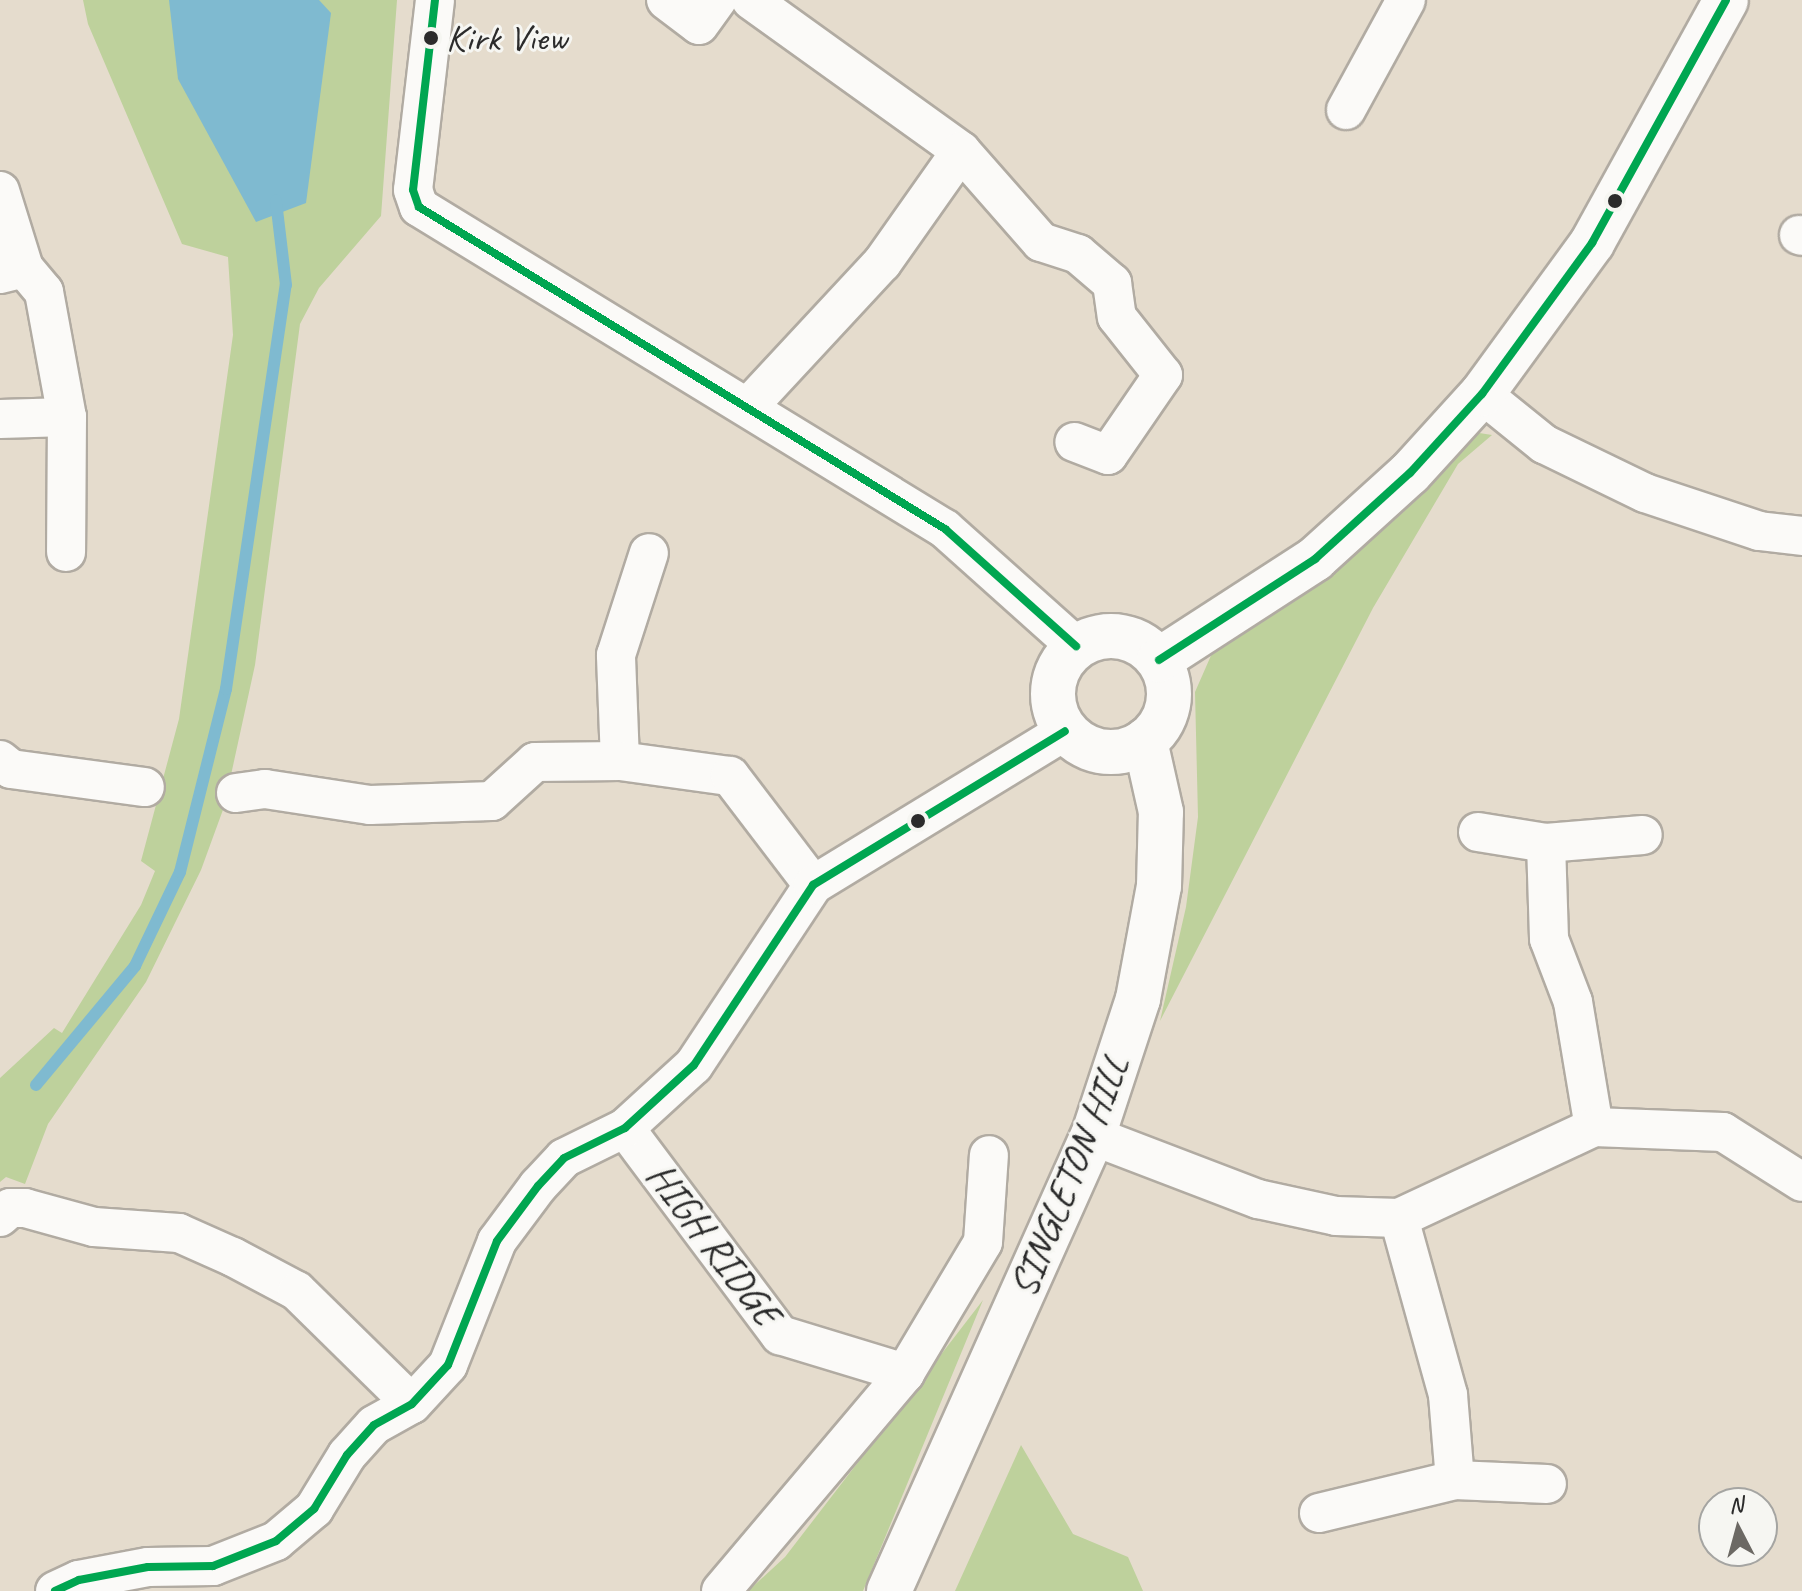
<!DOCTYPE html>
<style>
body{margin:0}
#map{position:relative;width:1802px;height:1591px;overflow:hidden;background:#e5dccd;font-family:Caveat,sans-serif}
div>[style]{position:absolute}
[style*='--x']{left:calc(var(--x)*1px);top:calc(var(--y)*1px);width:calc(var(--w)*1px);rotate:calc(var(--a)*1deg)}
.green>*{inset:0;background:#bed19c}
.water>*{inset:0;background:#7fbad0}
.stream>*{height:12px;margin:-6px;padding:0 6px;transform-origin:6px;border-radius:6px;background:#7fbad0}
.roads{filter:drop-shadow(2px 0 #b1aba2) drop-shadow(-2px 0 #b1aba2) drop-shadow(0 2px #b1aba2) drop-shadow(0 -2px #b1aba2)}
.minor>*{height:38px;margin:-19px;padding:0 19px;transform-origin:19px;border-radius:19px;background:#fbfaf8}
.tertiary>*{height:44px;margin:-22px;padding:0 22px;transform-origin:22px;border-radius:22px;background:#fbfaf8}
.tertiary>.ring{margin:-22px;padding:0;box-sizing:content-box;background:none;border:44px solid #fbfaf8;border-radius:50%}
.bus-1>*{height:8px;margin:-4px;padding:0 4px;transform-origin:4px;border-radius:4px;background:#00a651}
.dots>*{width:22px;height:22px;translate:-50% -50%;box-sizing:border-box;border:4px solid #f6f6f2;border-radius:50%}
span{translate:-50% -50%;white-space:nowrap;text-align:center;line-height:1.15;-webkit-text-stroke:6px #f6f6f2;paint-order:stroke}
.bus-label{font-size:38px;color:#2b2b2b}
.left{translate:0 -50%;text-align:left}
.street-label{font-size:40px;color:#2b2b2b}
.north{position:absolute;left:1698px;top:1487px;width:80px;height:80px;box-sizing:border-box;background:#f6f6f2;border:2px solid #a5a5a2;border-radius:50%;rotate:354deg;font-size:22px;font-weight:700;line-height:32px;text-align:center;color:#2b2b2b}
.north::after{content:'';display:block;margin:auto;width:28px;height:36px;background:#6c6964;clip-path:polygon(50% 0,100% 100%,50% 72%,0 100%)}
</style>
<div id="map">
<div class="green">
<i style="clip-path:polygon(83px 0,397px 0,381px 216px,319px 288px,300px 324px,255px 665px,224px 807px,201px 870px,146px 982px,48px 1124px,25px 1184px,6px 1177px,0 1182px,0 1078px,54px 1028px,62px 1033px,141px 905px,155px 871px,141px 861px,179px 719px,233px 335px,228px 257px,182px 244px,88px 24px)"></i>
<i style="clip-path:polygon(1473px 432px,1492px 435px,1458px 464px,1373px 608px,1160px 1021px,1186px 907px,1198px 817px,1195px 692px,1213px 651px)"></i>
<i style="clip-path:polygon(983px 1300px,863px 1591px,748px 1591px,785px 1557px)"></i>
<i style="clip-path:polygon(1021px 1445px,1073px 1534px,1128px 1557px,1143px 1591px,955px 1591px)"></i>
</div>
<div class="water">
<i style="clip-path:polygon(169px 0,319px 0,331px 13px,306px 203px,256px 222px,178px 79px)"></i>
</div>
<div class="stream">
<i style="--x:36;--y:1085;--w:155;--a:-50.2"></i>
<i style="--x:135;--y:966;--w:104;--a:-64.4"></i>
<i style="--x:180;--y:872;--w:189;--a:-75.9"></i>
<i style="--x:226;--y:689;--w:408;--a:-81.6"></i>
<i style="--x:286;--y:285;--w:85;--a:-96.8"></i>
</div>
<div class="roads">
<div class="minor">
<i style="--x:435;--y:0;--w:191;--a:96.6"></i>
<i style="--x:413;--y:190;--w:18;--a:71"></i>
<i style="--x:419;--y:207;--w:617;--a:31.47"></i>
<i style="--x:945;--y:529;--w:176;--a:41.8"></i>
<i style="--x:666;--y:0;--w:41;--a:37.1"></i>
<i style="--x:699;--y:25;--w:31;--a:-54"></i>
<i style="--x:751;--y:0;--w:259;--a:35.7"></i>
<i style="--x:961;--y:151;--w:121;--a:48.7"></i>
<i style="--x:1041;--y:242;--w:39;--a:18"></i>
<i style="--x:1078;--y:254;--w:45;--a:40.5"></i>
<i style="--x:1112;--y:283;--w:34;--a:82"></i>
<i style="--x:1117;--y:317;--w:74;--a:51.6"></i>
<i style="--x:1163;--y:375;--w:97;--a:124.5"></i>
<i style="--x:1108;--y:455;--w:36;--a:-159"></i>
<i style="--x:1346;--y:110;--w:125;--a:-61.4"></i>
<i style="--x:0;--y:191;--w:81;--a:72.7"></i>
<i style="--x:1799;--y:235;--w:3;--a:18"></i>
<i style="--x:0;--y:274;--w:25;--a:-14"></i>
<i style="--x:24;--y:268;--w:31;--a:50"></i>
<i style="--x:44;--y:292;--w:127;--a:79.6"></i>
<i style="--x:67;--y:417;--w:135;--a:90.4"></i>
<i style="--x:1482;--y:394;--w:80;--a:38.9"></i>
<i style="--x:1544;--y:444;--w:112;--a:25.9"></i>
<i style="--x:1645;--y:493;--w:120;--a:18.4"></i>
<i style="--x:1759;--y:531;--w:43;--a:6.6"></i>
<i style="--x:748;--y:407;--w:197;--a:-47.1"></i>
<i style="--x:882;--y:263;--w:137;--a:-54.8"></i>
<i style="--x:0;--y:419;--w:67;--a:-1.7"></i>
<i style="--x:0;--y:760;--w:14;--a:39"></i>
<i style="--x:11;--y:769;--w:135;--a:7.7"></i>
<i style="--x:620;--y:761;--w:106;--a:-92.2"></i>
<i style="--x:616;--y:655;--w:107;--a:-72.1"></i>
<i style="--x:236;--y:793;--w:29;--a:-8"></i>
<i style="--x:265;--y:789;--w:106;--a:8.7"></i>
<i style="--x:370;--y:805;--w:122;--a:-1.9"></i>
<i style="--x:492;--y:801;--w:58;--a:-42.2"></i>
<i style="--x:535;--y:762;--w:85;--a:-0.7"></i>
<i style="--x:620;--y:761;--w:111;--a:7.8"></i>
<i style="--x:730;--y:776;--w:137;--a:52.7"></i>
<i style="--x:1478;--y:832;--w:69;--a:9.2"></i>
<i style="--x:1546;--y:843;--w:97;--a:-4.7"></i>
<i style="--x:1546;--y:843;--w:96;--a:88.2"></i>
<i style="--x:1549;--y:939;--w:67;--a:69.1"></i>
<i style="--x:1573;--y:1002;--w:127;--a:80.5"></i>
<i style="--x:625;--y:1128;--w:259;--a:53.2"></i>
<i style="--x:780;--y:1335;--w:131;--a:16.9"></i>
<i style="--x:1093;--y:1136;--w:177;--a:20.9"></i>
<i style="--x:1258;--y:1199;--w:80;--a:12.3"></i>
<i style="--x:1336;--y:1216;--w:63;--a:1.8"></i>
<i style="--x:1399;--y:1218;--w:215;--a:-25"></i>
<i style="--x:1594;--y:1127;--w:129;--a:2.2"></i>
<i style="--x:1723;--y:1132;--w:93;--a:32.3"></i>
<i style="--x:0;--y:1217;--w:13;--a:-42"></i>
<i style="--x:10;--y:1208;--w:15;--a:0"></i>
<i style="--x:25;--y:1208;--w:72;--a:15.4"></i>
<i style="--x:94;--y:1227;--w:85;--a:4"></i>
<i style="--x:179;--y:1233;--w:59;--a:24"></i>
<i style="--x:233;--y:1257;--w:72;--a:28"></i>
<i style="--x:297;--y:1291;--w:161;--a:44.5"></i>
<i style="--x:1399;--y:1218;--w:184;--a:74.5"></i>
<i style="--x:1448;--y:1395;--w:85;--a:85.3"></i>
<i style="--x:1319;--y:1513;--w:140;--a:-13.6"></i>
<i style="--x:1455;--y:1480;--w:92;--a:2.5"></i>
<i style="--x:55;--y:1591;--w:26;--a:-25"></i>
<i style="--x:79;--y:1580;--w:70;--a:-10.7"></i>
<i style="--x:148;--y:1567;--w:65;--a:-0.9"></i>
<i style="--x:213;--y:1566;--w:68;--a:-21.6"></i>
<i style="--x:276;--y:1541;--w:50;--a:-40.1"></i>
<i style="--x:314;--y:1509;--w:63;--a:-58.6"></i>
<i style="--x:347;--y:1455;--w:40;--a:-48"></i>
<i style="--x:374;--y:1425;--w:43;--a:-28.9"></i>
<i style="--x:412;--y:1404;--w:53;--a:-47.3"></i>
<i style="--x:448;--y:1365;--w:133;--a:-68.4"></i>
<i style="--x:497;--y:1241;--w:69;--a:-53.3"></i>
<i style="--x:538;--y:1186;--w:38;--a:-47"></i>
<i style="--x:564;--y:1158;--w:68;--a:-26.2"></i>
<i style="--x:625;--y:1128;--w:93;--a:-42.4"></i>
<i style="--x:694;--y:1065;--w:216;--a:-56.5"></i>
<i style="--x:813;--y:885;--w:295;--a:-31.4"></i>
<i style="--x:721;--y:1591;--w:285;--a:-49.8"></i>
<i style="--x:905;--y:1373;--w:152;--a:-59.2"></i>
<i style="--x:983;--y:1242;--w:87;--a:-86.1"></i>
</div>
<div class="tertiary">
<i class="ring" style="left:1053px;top:636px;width:72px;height:72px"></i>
<i style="--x:1159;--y:660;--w:186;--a:-32.9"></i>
<i style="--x:1315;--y:559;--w:128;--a:-42.2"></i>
<i style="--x:1410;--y:473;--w:107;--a:-47.7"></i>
<i style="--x:1482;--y:394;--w:187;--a:-53.9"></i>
<i style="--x:1592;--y:243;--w:277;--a:-61.1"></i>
<i style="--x:889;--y:1591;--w:499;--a:-65.9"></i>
<i style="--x:1093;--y:1136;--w:144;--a:-71.8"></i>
<i style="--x:1138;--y:999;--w:115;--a:-79.5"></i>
<i style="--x:1159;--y:886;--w:74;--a:-88.5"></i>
<i style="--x:1161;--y:812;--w:73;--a:-102.7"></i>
</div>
</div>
<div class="bus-1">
<i style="--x:435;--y:0;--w:191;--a:96.6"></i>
<i style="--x:413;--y:190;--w:18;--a:71"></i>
<i style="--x:419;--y:207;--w:617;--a:31.47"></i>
<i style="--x:945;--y:529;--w:176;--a:41.8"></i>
<i style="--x:1159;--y:660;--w:186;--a:-32.9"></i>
<i style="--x:1315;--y:559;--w:128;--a:-42.2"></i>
<i style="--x:1410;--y:473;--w:107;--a:-47.7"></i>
<i style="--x:1482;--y:394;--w:187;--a:-53.9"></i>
<i style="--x:1592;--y:243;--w:277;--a:-61.1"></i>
<i style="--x:55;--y:1591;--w:26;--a:-25"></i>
<i style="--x:79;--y:1580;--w:70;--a:-10.7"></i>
<i style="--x:148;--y:1567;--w:65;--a:-0.9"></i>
<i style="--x:213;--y:1566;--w:68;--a:-21.6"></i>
<i style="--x:276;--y:1541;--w:50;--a:-40.1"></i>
<i style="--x:314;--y:1509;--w:63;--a:-58.6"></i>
<i style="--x:347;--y:1455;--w:40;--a:-48"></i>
<i style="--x:374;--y:1425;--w:43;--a:-28.9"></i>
<i style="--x:412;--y:1404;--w:53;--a:-47.3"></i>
<i style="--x:448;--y:1365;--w:133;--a:-68.4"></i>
<i style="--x:497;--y:1241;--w:69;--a:-53.3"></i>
<i style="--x:538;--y:1186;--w:38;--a:-47"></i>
<i style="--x:564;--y:1158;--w:68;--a:-26.2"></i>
<i style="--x:625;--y:1128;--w:93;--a:-42.4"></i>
<i style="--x:694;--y:1065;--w:216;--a:-56.5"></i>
<i style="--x:813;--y:885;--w:295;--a:-31.4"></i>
</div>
<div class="dots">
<i style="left:431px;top:38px;background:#2b2b2b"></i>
<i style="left:1615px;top:201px;background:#2b2b2b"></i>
<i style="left:918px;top:821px;background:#2b2b2b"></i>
</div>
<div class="bus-label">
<span class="left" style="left:446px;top:38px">Kirk View</span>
</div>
<div class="street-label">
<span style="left:1069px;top:1176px;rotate:-68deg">SINGLETON HILL</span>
<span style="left:714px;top:1244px;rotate:53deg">HIGH RIDGE</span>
</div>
<div class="north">N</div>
</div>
